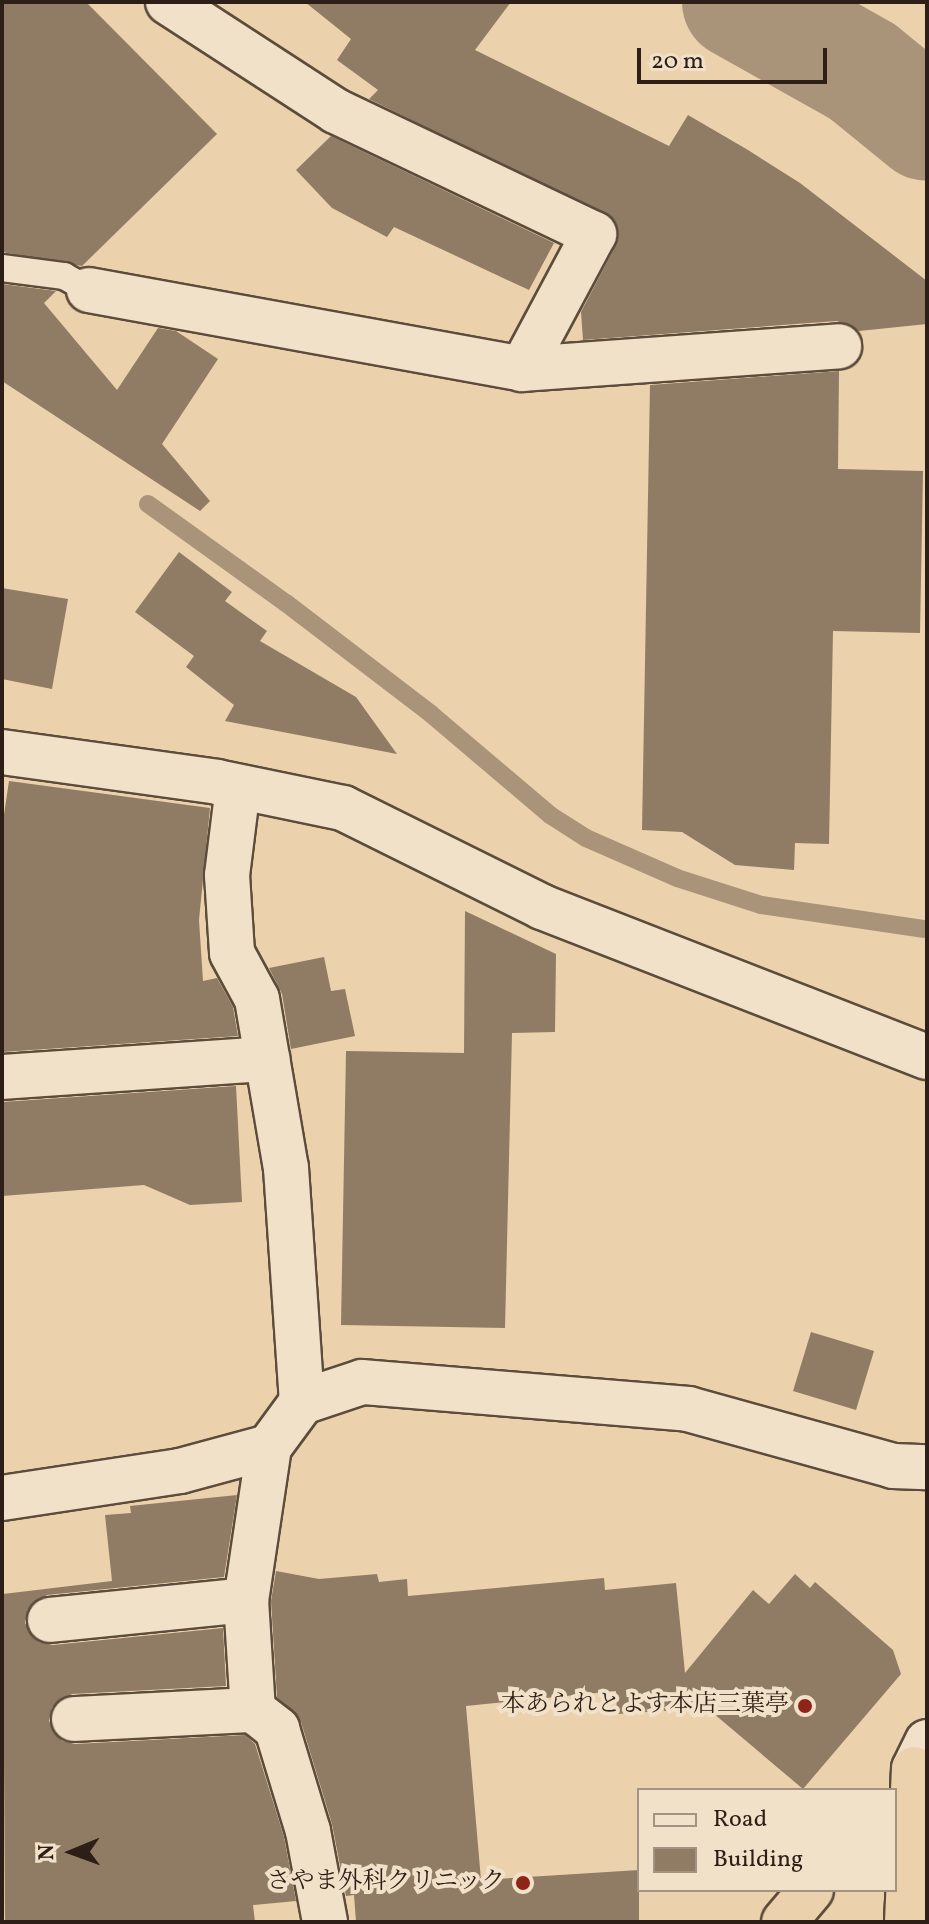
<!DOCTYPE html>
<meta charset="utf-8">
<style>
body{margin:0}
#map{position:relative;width:929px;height:1924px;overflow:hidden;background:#ebd1ac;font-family:Vollkorn,"Noto Serif JP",serif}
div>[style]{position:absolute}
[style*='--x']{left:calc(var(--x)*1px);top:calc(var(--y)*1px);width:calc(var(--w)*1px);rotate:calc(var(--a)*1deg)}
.stream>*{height:18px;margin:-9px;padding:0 9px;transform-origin:9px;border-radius:9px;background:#aa9479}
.river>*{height:114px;margin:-57px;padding:0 57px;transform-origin:57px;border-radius:57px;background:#aa9479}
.building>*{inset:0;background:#907c64}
.roads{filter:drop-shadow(2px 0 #5c4c3c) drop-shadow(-2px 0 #5c4c3c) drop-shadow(0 2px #5c4c3c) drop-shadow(0 -2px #5c4c3c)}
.lane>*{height:26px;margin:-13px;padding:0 13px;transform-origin:13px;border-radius:13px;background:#f2e1c9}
.street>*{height:44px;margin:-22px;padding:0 22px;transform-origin:22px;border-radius:22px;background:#f2e1c9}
.highway>*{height:44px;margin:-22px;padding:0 22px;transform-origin:22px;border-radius:22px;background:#ebd1ac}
.dots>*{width:22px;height:22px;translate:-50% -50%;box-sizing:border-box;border:4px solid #f2e1c9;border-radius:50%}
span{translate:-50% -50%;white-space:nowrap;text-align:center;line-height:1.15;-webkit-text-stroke:8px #f2e1c9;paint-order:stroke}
.poi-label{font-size:24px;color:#2d1f17}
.right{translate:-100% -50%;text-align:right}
.frame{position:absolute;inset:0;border:4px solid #2d1f17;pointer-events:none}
.legend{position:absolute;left:637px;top:1788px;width:260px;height:104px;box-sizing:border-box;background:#f2e1c9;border:2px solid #a39382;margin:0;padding:10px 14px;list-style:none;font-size:24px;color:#2d1f17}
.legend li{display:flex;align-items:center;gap:16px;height:40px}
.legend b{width:40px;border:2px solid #a39382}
.north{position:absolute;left:32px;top:1812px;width:80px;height:80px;-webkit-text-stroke:6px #f2e1c9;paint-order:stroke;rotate:269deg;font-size:22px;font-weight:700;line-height:32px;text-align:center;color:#2d1f17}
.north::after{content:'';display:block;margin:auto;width:28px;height:36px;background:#2d1f17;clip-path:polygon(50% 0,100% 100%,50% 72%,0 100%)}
.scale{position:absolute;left:637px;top:48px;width:190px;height:36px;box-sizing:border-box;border:4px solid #2d1f17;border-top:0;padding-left:10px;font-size:24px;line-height:28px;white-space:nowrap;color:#2d1f17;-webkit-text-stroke:6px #f2e1c9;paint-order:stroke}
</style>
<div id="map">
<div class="stream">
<i style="--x:148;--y:504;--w:170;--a:35.7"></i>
<i style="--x:286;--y:603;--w:183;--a:37.4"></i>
<i style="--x:431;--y:714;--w:156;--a:40.3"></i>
<i style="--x:550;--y:815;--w:43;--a:32.6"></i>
<i style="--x:586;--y:838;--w:99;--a:23.7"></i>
<i style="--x:677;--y:878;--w:88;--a:17.8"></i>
<i style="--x:761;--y:905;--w:164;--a:8.4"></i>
</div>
<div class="river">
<i style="--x:739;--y:2;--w:142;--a:29.4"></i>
<i style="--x:863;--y:72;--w:82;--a:39.1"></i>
</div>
<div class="building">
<i style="clip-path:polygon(2px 2px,86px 2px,217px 134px,82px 266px,2px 252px)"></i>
<i style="clip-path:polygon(305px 2px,511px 2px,475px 50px,669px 146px,688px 115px,748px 150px,800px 183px,927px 281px,927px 324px,859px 331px,837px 321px,583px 340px,581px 312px,616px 245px,614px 220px,369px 99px,378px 90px,337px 60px,351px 39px)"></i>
<i style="clip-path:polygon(331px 136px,554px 243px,529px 290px,394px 227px,387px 237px,332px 208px,296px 170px)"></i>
<i style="clip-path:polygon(2px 284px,56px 291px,44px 303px,117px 390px,158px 328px,176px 331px,218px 359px,162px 444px,210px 501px,200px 511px,2px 381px)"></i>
<i style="clip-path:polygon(839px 371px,838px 469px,923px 471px,920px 633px,833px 631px,829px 844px,795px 843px,794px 870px,735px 865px,682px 832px,642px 830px,650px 385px)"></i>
<i style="clip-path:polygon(179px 552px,232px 592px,225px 601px,267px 631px,260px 641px,356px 697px,397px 754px,225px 721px,234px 705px,186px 667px,194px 656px,135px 612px)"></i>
<i style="clip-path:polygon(2px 588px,68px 599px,52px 689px,2px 679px)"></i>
<i style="clip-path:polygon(9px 781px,210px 808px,199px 920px,203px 981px,217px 978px,233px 1007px,238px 1036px,2px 1052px,2px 828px)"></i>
<i style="clip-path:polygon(465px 911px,556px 954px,555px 1032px,512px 1033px,505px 1328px,341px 1325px,346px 1051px,464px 1053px)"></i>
<i style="clip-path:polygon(324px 957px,331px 991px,345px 989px,355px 1036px,291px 1049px,282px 994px,269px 968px)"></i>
<i style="clip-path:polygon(236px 1086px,242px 1202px,190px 1205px,144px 1185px,2px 1196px,2px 1102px)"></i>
<i style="clip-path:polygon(811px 1332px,874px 1351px,856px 1410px,793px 1391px)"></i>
<i style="clip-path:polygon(237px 1495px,224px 1577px,47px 1595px,28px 1609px,25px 1623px,39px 1642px,53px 1645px,223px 1628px,226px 1686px,72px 1694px,52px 1707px,49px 1721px,62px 1741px,75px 1744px,245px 1735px,255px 1744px,284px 1837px,296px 1901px,253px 1905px,255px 1922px,5px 1922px,3px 1594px,112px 1581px,105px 1515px,131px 1513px,130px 1506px)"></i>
<i style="clip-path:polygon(276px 1571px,319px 1579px,377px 1574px,379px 1582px,407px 1579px,408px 1596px,604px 1578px,605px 1590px,676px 1583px,685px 1673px,753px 1590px,769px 1604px,795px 1574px,810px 1588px,815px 1582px,893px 1650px,901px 1674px,803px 1789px,707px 1708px,617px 1714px,616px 1691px,466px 1706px,481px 1880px,639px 1870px,639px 1922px,356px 1922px,354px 1895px,346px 1896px,332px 1824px,301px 1722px,277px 1697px,271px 1601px)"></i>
</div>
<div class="roads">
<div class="lane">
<i style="--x:2;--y:268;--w:63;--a:7.4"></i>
<i style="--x:64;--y:276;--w:29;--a:29"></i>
</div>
<div class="street">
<i style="--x:168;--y:2;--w:200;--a:33"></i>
<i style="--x:336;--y:111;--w:286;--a:25.5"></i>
<i style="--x:594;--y:234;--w:153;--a:118.1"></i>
<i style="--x:89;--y:290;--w:440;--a:10.3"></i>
<i style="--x:522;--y:369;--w:318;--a:-4.1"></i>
<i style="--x:2;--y:752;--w:217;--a:7.9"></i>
<i style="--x:217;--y:782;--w:129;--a:11.7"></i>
<i style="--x:343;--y:808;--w:222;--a:26.4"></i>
<i style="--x:542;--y:907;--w:413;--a:21.3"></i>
<i style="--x:238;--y:787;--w:89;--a:97.1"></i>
<i style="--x:227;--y:875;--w:78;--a:86.3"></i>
<i style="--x:232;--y:953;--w:52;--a:61.5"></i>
<i style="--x:257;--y:999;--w:171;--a:80.3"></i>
<i style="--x:286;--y:1168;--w:235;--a:86.1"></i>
<i style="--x:2;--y:1077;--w:266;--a:-3.9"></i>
<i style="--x:269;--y:1447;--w:155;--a:98.5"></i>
<i style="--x:246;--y:1600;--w:110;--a:86.4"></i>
<i style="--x:253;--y:1710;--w:31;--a:38"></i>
<i style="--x:277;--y:1729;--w:107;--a:73.1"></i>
<i style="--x:308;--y:1831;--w:93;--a:79.4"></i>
<i style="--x:2;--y:1498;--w:180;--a:-8.6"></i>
<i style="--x:180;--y:1471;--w:92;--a:-15.1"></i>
<i style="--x:269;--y:1447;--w:56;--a:-53.7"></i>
<i style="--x:302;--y:1402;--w:63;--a:-18.4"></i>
<i style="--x:362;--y:1382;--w:327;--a:4.7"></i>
<i style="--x:688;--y:1409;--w:213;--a:15.5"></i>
<i style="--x:893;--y:1466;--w:34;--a:2"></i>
<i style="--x:50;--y:1620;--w:197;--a:-5.8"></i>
<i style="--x:74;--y:1719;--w:179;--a:-2.9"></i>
<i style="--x:914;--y:1769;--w:30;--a:-64"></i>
</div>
<div class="highway">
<i style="--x:784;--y:1922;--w:42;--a:-49.8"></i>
<i style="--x:907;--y:1922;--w:153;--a:-87.4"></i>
</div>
</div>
<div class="dots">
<i style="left:805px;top:1706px;background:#8f2418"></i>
<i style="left:523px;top:1883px;background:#8f2418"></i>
</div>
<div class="poi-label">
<span class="right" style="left:789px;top:1706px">本あられとよす本店三葉亭</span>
<span class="right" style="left:505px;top:1883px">さやま外科クリニック</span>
</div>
<div class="frame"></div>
<ul class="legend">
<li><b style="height:10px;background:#f2e1c9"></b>Road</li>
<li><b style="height:22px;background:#907c64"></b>Building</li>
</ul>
<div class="north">N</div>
<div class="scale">20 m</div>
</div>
